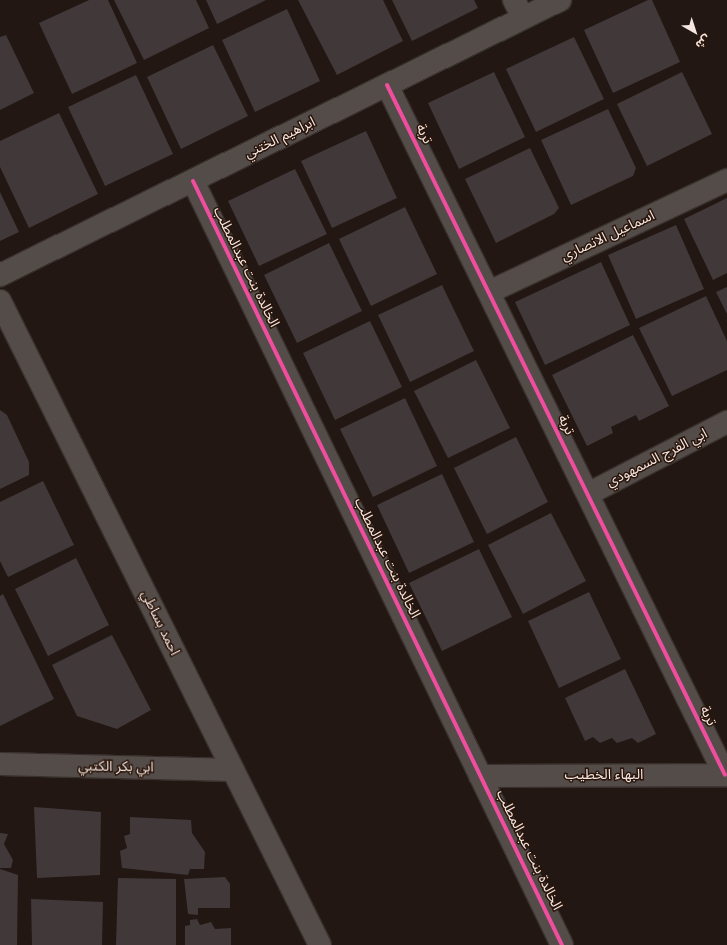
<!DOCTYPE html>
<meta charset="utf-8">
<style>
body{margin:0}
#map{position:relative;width:727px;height:945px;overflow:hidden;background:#221712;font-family:"Fira Sans","Noto Sans Arabic",sans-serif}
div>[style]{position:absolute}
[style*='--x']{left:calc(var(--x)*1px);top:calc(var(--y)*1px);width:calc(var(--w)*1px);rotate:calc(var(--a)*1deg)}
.building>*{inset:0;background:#403839}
.roads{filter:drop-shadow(1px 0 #39312d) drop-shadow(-1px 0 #39312d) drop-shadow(0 1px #39312d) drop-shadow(0 -1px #39312d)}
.minor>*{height:22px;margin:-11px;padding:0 11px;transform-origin:11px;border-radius:11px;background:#544c48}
.cycleway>*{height:4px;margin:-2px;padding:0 2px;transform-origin:2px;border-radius:2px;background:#ef4d9e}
span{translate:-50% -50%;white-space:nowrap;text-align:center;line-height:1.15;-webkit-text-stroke:3px #29150b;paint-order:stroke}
.street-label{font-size:14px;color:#f5e6df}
.north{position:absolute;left:675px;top:12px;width:40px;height:40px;-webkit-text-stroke:3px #29150b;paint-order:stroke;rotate:141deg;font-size:11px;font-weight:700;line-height:16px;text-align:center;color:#f5e6df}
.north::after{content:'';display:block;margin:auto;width:14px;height:18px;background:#f5e6df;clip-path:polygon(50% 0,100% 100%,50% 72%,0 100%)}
</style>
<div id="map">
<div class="building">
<i style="clip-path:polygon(89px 0,108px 0,137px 63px,72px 94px,39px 23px)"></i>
<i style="clip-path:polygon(114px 0,196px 0,209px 28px,144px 60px)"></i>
<i style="clip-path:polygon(206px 0,266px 0,217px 24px)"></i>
<i style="clip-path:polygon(298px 0,383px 0,403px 41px,337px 75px)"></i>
<i style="clip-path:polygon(392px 0,474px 0,478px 8px,412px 41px)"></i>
<i style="clip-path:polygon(648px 0,652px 0,680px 62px,613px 93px,584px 30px)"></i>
<i style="clip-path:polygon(287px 9px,320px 81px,255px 112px,222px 40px)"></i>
<i style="clip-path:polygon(6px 35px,34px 93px,0 110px,0 37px)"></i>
<i style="clip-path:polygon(574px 37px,604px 99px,536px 132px,506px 69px)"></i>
<i style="clip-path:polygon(213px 45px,248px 116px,181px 149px,147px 77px)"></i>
<i style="clip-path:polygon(494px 72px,525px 137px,459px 169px,428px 103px)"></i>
<i style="clip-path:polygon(682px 72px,712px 134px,647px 166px,617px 104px)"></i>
<i style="clip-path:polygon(136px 75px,173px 154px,105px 186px,68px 107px)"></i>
<i style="clip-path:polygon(608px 109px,636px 168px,633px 176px,571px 205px,541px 140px)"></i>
<i style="clip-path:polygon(59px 113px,98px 194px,29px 228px,0 167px,0 141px)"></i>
<i style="clip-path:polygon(366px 131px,397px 198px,332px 228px,301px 161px)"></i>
<i style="clip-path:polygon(530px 148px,559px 208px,554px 214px,496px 243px,465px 179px)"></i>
<i style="clip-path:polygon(295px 169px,327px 234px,259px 266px,228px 201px)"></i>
<i style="clip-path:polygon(0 192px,19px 232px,0 241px)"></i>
<i style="clip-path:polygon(727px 198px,727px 273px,713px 280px,684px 219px)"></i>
<i style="clip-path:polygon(405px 207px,437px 274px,371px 306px,339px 239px)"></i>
<i style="clip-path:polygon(676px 225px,704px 289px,636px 319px,608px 255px)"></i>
<i style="clip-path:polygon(329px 243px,362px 311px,297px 343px,264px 275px)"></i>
<i style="clip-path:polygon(601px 262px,630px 325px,545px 365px,515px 302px)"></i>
<i style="clip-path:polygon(442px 285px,474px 351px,410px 382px,378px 315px)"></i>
<i style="clip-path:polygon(727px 287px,727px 314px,716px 292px)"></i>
<i style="clip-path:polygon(706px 296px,727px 341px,727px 370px,672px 396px,639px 328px)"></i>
<i style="clip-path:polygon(370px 321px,402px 387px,335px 420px,303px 353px)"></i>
<i style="clip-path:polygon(633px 335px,669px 406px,639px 421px,636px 415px,611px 427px,613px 433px,587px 446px,552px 375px)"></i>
<i style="clip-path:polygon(476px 360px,510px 428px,448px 458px,414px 391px)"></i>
<i style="clip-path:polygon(405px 398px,437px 466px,373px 497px,340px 429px)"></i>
<i style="clip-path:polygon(0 410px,7px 415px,29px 462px,29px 475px,0 489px)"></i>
<i style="clip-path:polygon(516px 437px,548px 502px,487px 534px,454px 468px)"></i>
<i style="clip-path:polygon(442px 474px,474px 542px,409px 573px,377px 505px)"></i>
<i style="clip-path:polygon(43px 481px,74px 545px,8px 577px,0 561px,0 502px)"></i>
<i style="clip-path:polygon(551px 513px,586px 581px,523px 614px,488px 545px)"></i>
<i style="clip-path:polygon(479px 549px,512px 617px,442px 651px,409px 583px)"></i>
<i style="clip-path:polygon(76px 558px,109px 625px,48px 656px,15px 589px)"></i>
<i style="clip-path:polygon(589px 592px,621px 659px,559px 688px,528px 621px)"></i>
<i style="clip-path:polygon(3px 594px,54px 699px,0 726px,0 596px)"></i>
<i style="clip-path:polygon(112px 635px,151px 710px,117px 729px,77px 716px,52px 665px)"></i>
<i style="clip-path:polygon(625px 669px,656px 734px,638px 743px,632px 738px,617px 743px,612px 738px,600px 743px,593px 737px,585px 741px,565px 698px)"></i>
<i style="clip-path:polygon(34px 807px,101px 812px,100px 875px,37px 878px)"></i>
<i style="clip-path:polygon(130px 817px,191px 820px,192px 833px,205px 852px,204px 869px,190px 869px,188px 875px,122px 868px,120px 851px,127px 848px,124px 836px,130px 834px)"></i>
<i style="clip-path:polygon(0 833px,8px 834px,4px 844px,13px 860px,11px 868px,0 868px)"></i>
<i style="clip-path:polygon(0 869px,18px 875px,17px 945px,0 945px)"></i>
<i style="clip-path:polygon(225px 877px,230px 884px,230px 908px,198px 908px,198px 915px,188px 914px,184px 879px)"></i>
<i style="clip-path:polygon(118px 878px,176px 879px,176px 945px,116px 945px)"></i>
<i style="clip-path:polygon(31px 899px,103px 902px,102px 945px,32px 945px)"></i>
<i style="clip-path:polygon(197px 919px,200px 925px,211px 922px,215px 929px,231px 928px,231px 945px,185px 945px,185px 926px,190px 925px,190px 920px)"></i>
</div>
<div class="roads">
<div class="minor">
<i style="--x:514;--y:0;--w:20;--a:63"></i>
<i style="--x:387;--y:85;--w:768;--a:63.9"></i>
<i style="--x:193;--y:181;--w:848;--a:64.22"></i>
<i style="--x:0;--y:275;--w:624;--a:-26.15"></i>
<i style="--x:489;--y:292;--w:263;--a:-25.2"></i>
<i style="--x:0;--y:301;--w:719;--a:63.58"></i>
<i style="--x:588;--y:494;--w:157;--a:-27.4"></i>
<i style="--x:0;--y:764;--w:233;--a:1.5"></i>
<i style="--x:480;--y:776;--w:247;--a:-0.2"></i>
</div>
</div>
<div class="cycleway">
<i style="--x:387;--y:85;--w:768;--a:63.9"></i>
<i style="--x:193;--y:181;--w:848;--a:64.22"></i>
</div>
<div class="street-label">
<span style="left:424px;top:134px;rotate:64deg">تربة</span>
<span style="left:280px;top:138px;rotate:-26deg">ابراهيم الختني</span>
<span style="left:608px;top:236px;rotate:-25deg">اسماعيل الانصاري</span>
<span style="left:246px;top:267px;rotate:64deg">الخالدة بنت عبدالمطلب</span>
<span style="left:566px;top:425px;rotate:64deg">تربة</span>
<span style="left:657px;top:458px;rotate:-27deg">ابي الفرج السمهودي</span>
<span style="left:387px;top:558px;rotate:64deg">الخالدة بنت عبدالمطلب</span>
<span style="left:160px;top:623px;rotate:64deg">احمد بساطي</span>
<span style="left:708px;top:716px;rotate:64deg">تربة</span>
<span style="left:116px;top:767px;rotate:1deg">ابي بكر الكتبي</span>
<span style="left:604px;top:775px">البهاء الخطيب</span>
<span style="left:529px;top:850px;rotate:64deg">الخالدة بنت عبدالمطلب</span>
</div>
<div class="north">ش</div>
</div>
